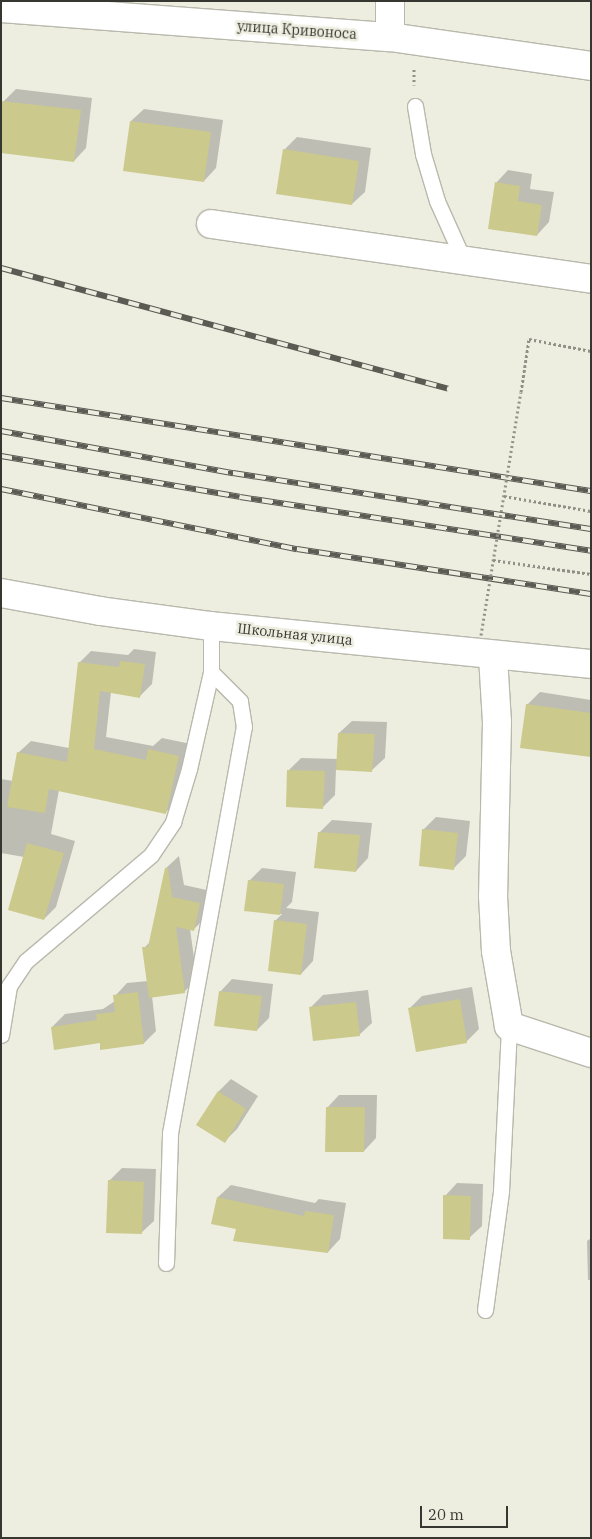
<!DOCTYPE html>
<meta charset="utf-8">
<style>
body{margin:0}
#map{position:relative;width:592px;height:1539px;overflow:hidden;background:#edede0;font-family:"IBM Plex Serif",serif}
div>[style]{position:absolute}
[style*='--x']{left:calc(var(--x)*1px);top:calc(var(--y)*1px);width:calc(var(--w)*1px);rotate:calc(var(--a)*1deg)}
.shadow>*{inset:0;background:#0003}
.building>*{inset:0;background:#cbc98c}
.path>*{height:3px;margin-top:-1.5px;transform-origin:0;background:repeating-linear-gradient(90deg,#909087 0 2.5px,transparent 0 5px)}
.roads{filter:drop-shadow(1px 0 #b8b8ac) drop-shadow(-1px 0 #b8b8ac) drop-shadow(0 1px #b8b8ac) drop-shadow(0 -1px #b8b8ac)}
.service>*{height:15px;margin:-7.5px;padding:0 7.5px;transform-origin:7.5px;border-radius:7.5px;background:#fff}
.minor>*{height:28px;margin:-14px;padding:0 14px;transform-origin:14px;border-radius:14px;background:#fff}
.tertiary>*{height:28px;margin:-14px;padding:0 14px;transform-origin:14px;border-radius:14px;background:#fff}
.rail>*{height:5.5px;margin-top:-2.75px;transform-origin:0;background:repeating-linear-gradient(90deg,#edede0 0 11px,#5b5b54 0 22px);box-sizing:border-box;border-block:1px solid #5b5b54}
.path-bridge>*{height:3px;margin-top:-1.5px;transform-origin:0;background:repeating-linear-gradient(90deg,#909087 0 2.5px,transparent 0 5px)}
span{translate:-50% -50%;white-space:nowrap;text-align:center;line-height:1.15;-webkit-text-stroke:5px #edede0;paint-order:stroke}
.street-label{font-size:14px;color:#373732}
.frame{position:absolute;inset:0;border:2px solid #373732;pointer-events:none}
.scale{position:absolute;left:420px;top:1506px;width:88px;height:22px;box-sizing:border-box;border:2px solid #373732;border-top:0;padding-left:6px;font-size:15px;line-height:18px;white-space:nowrap;color:#373732;-webkit-text-stroke:4px #edede0;paint-order:stroke}
</style>
<div id="map">
<div class="shadow">
<i style="clip-path:polygon(16px 89px,92px 98px,86px 148px,74px 161px,1px 118px,4px 101px)"></i>
<i style="clip-path:polygon(144px 109px,223px 120px,216px 168px,204px 181px,131px 121px)"></i>
<i style="clip-path:polygon(297px 137px,371px 148px,365px 192px,352px 204px,284px 150px)"></i>
<i style="clip-path:polygon(508px 170px,532px 174px,530px 189px,554px 192px,549px 222px,537px 235px,496px 183px)"></i>
<i style="clip-path:polygon(134px 649px,156px 652px,152px 684px,140px 696px,111px 692px,106px 737px,153px 746px,162px 738px,191px 744px,178px 800px,165px 813px,59px 790px,51px 834px,75px 841px,56px 907px,44px 919px,24px 857px,1px 853px,1px 779px,13px 781px,18px 753px,31px 741px,69px 748px,79px 663px,91px 651px,128px 655px)"></i>
<i style="clip-path:polygon(540px 692px,591px 700px,591px 756px,527px 705px)"></i>
<i style="clip-path:polygon(352px 721px,387px 722px,385px 758px,372px 770px,336px 769px,335px 795px,323px 807px,289px 770px,301px 758px,337px 759px,339px 733px)"></i>
<i style="clip-path:polygon(436px 817px,470px 821px,466px 856px,454px 868px,423px 830px)"></i>
<i style="clip-path:polygon(332px 820px,372px 823px,368px 858px,356px 871px,319px 833px)"></i>
<i style="clip-path:polygon(179px 856px,184px 885px,211px 891px,206px 917px,194px 929px,190px 929px,197px 979px,184px 992px,152px 996px,156px 1031px,144px 1043px,101px 1042px,52px 1027px,65px 1014px,103px 1009px,115px 1001px,115px 996px,127px 983px,148px 981px,144px 948px,151px 941px,166px 868px)"></i>
<i style="clip-path:polygon(262px 868px,296px 872px,292px 902px,286px 908px,319px 912px,313px 961px,301px 974px,275px 921px,282px 914px,246px 910px,249px 881px)"></i>
<i style="clip-path:polygon(232px 979px,273px 984px,269px 1018px,257px 1030px,220px 992px)"></i>
<i style="clip-path:polygon(472px 987px,479px 1029px,466px 1042px,409px 1009px,422px 996px)"></i>
<i style="clip-path:polygon(368px 990px,372px 1023px,359px 1035px,311px 1007px,323px 995px)"></i>
<i style="clip-path:polygon(231px 1079px,258px 1096px,237px 1129px,225px 1141px,218px 1092px)"></i>
<i style="clip-path:polygon(339px 1095px,377px 1095px,376px 1138px,364px 1151px,327px 1108px)"></i>
<i style="clip-path:polygon(122px 1168px,156px 1169px,154px 1221px,141px 1233px,109px 1181px)"></i>
<i style="clip-path:polygon(457px 1183px,483px 1184px,482px 1226px,469px 1238px,445px 1196px)"></i>
<i style="clip-path:polygon(231px 1185px,315px 1203px,319px 1199px,346px 1203px,340px 1239px,328px 1252px,237px 1228px,218px 1197px)"></i>
<i style="clip-path:polygon(591px 1238px,591px 1280px,588px 1280px,587px 1241px)"></i>
</div>
<div class="building">
<i style="clip-path:polygon(1px 101px,81px 110px,74px 162px,1px 153px)"></i>
<i style="clip-path:polygon(130px 121px,211px 132px,204px 182px,123px 171px)"></i>
<i style="clip-path:polygon(283px 149px,359px 161px,352px 205px,276px 194px)"></i>
<i style="clip-path:polygon(495px 182px,520px 186px,518px 201px,542px 205px,537px 236px,488px 229px)"></i>
<i style="clip-path:polygon(120px 661px,145px 664px,140px 698px,100px 691px,94px 749px,146px 760px,148px 749px,179px 756px,166px 814px,49px 789px,45px 813px,7px 807px,17px 752px,67px 762px,78px 662px,119px 667px)"></i>
<i style="clip-path:polygon(526px 704px,591px 713px,591px 757px,520px 748px)"></i>
<i style="clip-path:polygon(338px 733px,375px 734px,372px 772px,336px 770px)"></i>
<i style="clip-path:polygon(287px 770px,325px 771px,323px 809px,286px 807px)"></i>
<i style="clip-path:polygon(422px 829px,458px 833px,454px 870px,419px 866px)"></i>
<i style="clip-path:polygon(318px 832px,360px 835px,356px 872px,314px 868px)"></i>
<i style="clip-path:polygon(27px 843px,64px 853px,44px 920px,8px 910px)"></i>
<i style="clip-path:polygon(165px 868px,168px 868px,172px 897px,200px 903px,194px 931px,176px 927px,185px 993px,149px 998px,142px 947px,148px 947px)"></i>
<i style="clip-path:polygon(248px 880px,284px 884px,280px 915px,244px 911px)"></i>
<i style="clip-path:polygon(274px 920px,307px 924px,301px 975px,268px 971px)"></i>
<i style="clip-path:polygon(219px 991px,262px 996px,257px 1031px,214px 1026px)"></i>
<i style="clip-path:polygon(138px 992px,144px 1044px,100px 1050px,100px 1043px,54px 1050px,51px 1027px,97px 1020px,96px 1014px,115px 1012px,113px 995px)"></i>
<i style="clip-path:polygon(460px 999px,467px 1043px,416px 1052px,408px 1008px)"></i>
<i style="clip-path:polygon(356px 1002px,360px 1036px,313px 1041px,309px 1007px)"></i>
<i style="clip-path:polygon(218px 1091px,246px 1109px,225px 1143px,196px 1125px)"></i>
<i style="clip-path:polygon(326px 1107px,365px 1107px,364px 1152px,325px 1152px)"></i>
<i style="clip-path:polygon(108px 1180px,144px 1182px,142px 1234px,106px 1233px)"></i>
<i style="clip-path:polygon(443px 1195px,471px 1196px,470px 1240px,443px 1239px)"></i>
<i style="clip-path:polygon(217px 1197px,304px 1216px,305px 1211px,334px 1215px,328px 1253px,233px 1241px,236px 1229px,211px 1224px)"></i>
</div>
<div class="path">
<i style="--x:414;--y:69;--w:16;--a:90"></i>
<i style="--x:521;--y:392;--w:54;--a:-81.4"></i>
<i style="--x:529;--y:339;--w:63;--a:11"></i>
<i style="--x:504;--y:496;--w:88;--a:9.8"></i>
<i style="--x:493;--y:560;--w:99;--a:8.1"></i>
</div>
<div class="roads">
<div class="service">
<i style="--x:415;--y:106;--w:49;--a:80.5"></i>
<i style="--x:423;--y:154;--w:49;--a:73.4"></i>
<i style="--x:437;--y:201;--w:66;--a:65.8"></i>
<i style="--x:1;--y:1035;--w:50;--a:-80.7"></i>
<i style="--x:9;--y:986;--w:30;--a:-56"></i>
<i style="--x:26;--y:961;--w:164;--a:-40.3"></i>
<i style="--x:151;--y:855;--w:40;--a:-56"></i>
<i style="--x:173;--y:822;--w:55;--a:-73.2"></i>
<i style="--x:189;--y:769;--w:99;--a:-77.2"></i>
<i style="--x:211;--y:672;--w:46;--a:-90"></i>
<i style="--x:166;--y:1263;--w:130;--a:-88.2"></i>
<i style="--x:170;--y:1133;--w:413;--a:-79.7"></i>
<i style="--x:244;--y:727;--w:26;--a:-99"></i>
<i style="--x:240;--y:701;--w:41;--a:-135"></i>
<i style="--x:485;--y:1310;--w:120;--a:-82.3"></i>
<i style="--x:501;--y:1191;--w:165;--a:-87.2"></i>
</div>
<div class="minor">
<i style="--x:390;--y:37;--w:203;--a:8.2"></i>
<i style="--x:211;--y:224;--w:384;--a:8.2"></i>
<i style="--x:1;--y:593;--w:101;--a:10.3"></i>
<i style="--x:100;--y:611;--w:112;--a:7.7"></i>
<i style="--x:211;--y:626;--w:382;--a:5.7"></i>
<i style="--x:493;--y:657;--w:65;--a:86.5"></i>
<i style="--x:497;--y:722;--w:174;--a:91.3"></i>
<i style="--x:493;--y:896;--w:55;--a:86.9"></i>
<i style="--x:496;--y:951;--w:76;--a:80.2"></i>
<i style="--x:509;--y:1026;--w:86;--a:18.2"></i>
</div>
<div class="tertiary">
<i style="--x:1;--y:8;--w:390;--a:4.3"></i>
<i style="--x:390;--y:37;--w:36;--a:-90"></i>
</div>
</div>
<div class="rail">
<i style="--x:1;--y:268;--w:463;--a:15.1"></i>
<i style="--x:1;--y:398;--w:597;--a:8.96"></i>
<i style="--x:1;--y:431;--w:236;--a:10.3"></i>
<i style="--x:233;--y:473;--w:362;--a:8.9"></i>
<i style="--x:1;--y:456;--w:242;--a:9.7"></i>
<i style="--x:240;--y:497;--w:355;--a:8.7"></i>
<i style="--x:1;--y:489;--w:302;--a:11.5"></i>
<i style="--x:297;--y:549;--w:297;--a:8.7"></i>
</div>
<div class="path-bridge">
<i style="--x:481;--y:635;--w:246;--a:-80.7"></i>
</div>
<div class="street-label">
<span style="left:297px;top:30px;rotate:4deg">улица Кривоноса</span>
<span style="left:295px;top:634px;rotate:6deg">Школьная улица</span>
</div>
<div class="frame"></div>
<div class="scale">20 m</div>
</div>
